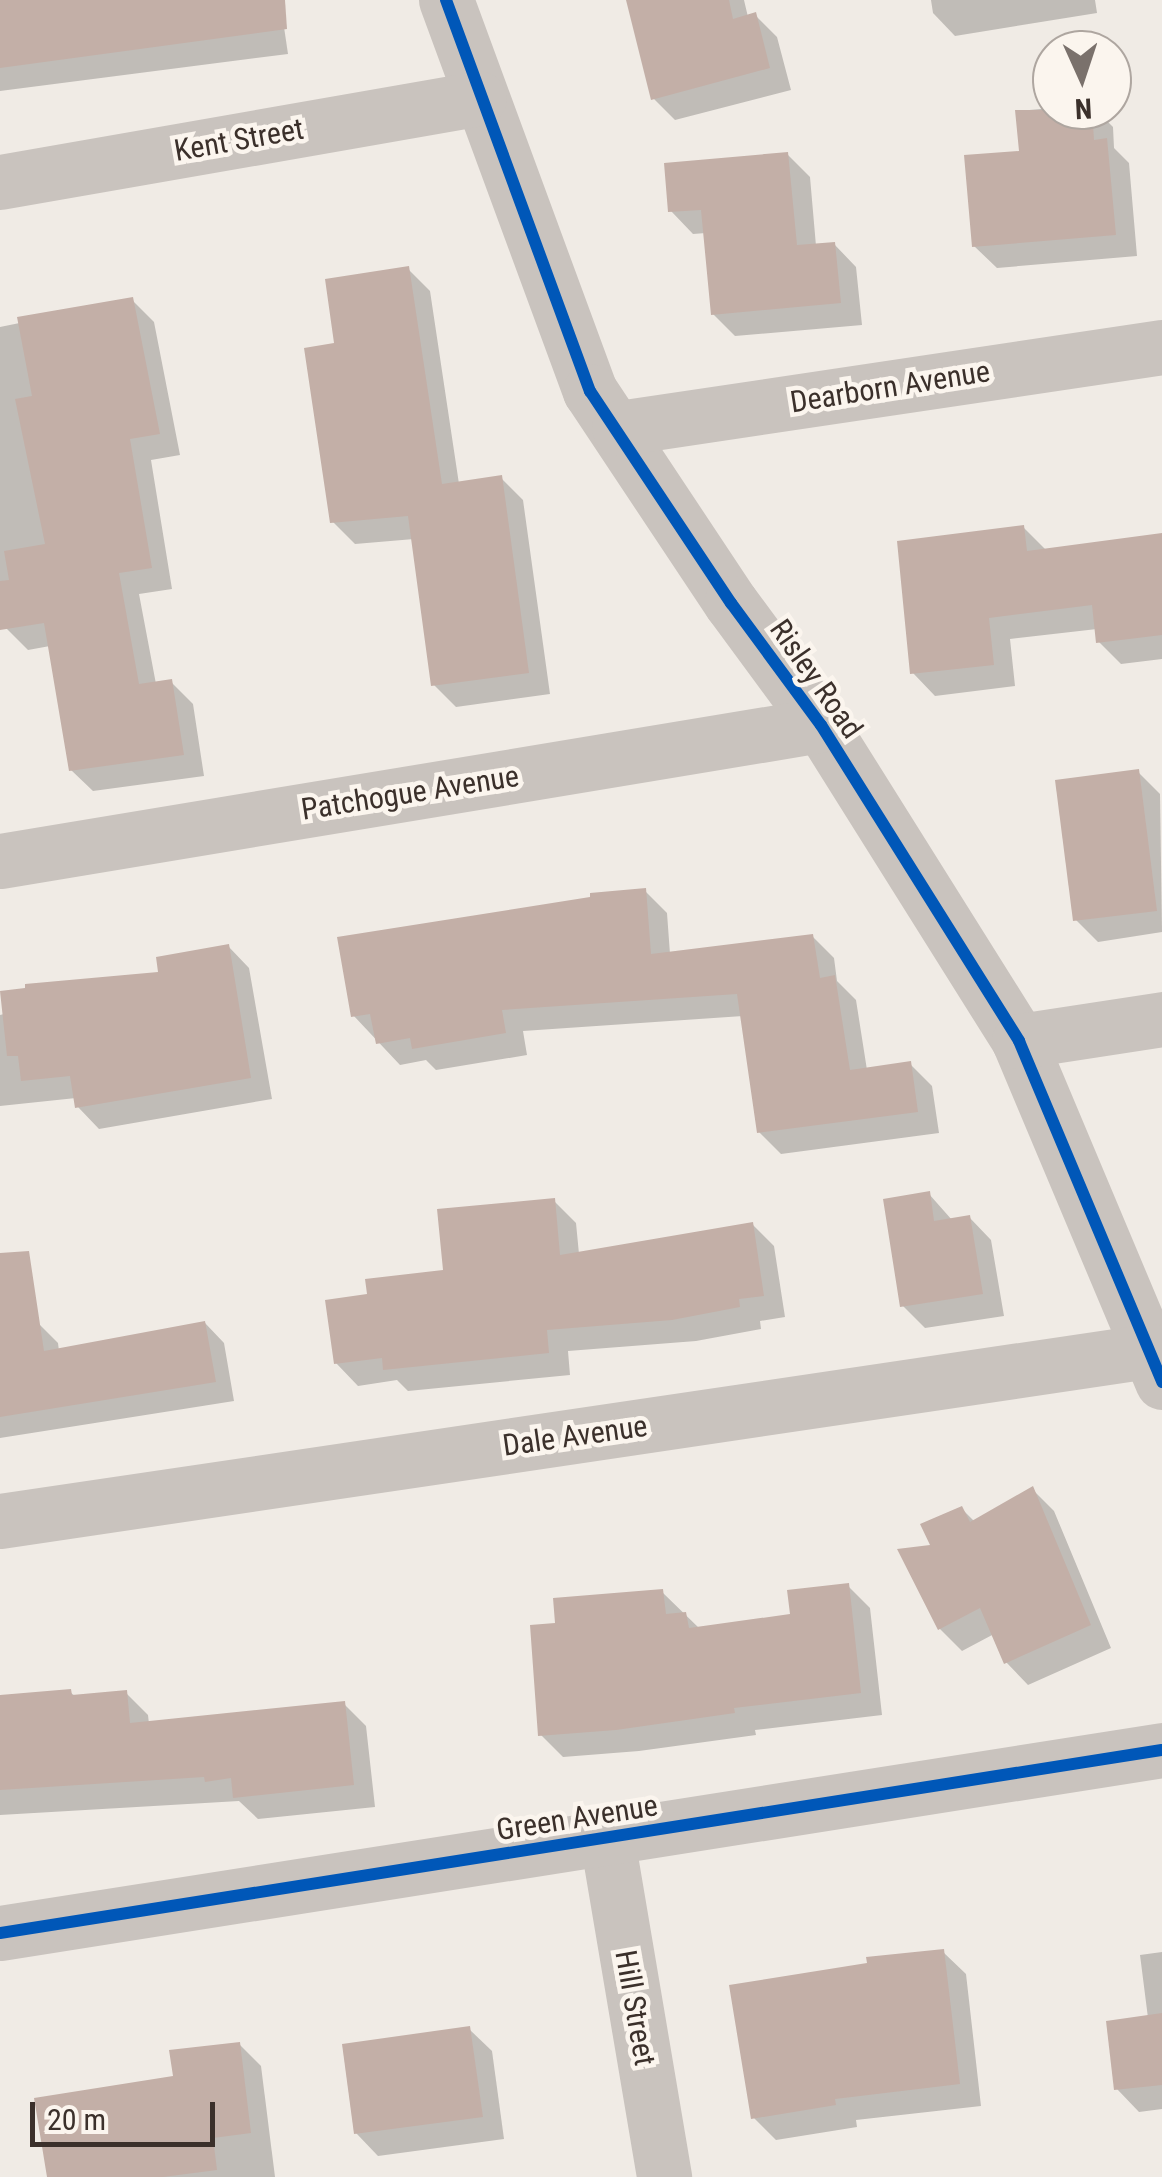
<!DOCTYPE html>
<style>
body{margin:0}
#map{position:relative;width:1162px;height:2177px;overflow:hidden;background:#f0ebe5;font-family:"Roboto Condensed",sans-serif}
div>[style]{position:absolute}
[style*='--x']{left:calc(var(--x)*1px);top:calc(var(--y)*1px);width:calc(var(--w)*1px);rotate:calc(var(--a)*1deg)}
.shadow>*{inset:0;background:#0003}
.building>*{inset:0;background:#c3afa7}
.minor>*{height:55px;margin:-27.5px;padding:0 27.5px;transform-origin:27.5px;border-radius:27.5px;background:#c9c3be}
.cycleway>*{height:12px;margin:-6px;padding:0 6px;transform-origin:6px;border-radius:6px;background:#0057b8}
span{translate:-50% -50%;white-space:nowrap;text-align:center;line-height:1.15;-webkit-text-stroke:9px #fbf5ee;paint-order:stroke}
.street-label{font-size:30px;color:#3b302b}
.north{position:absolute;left:1032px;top:30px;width:100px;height:100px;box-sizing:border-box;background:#fbf5ee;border:2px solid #aea6a0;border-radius:50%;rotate:177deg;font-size:28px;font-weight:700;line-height:40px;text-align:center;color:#3b302b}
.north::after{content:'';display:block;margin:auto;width:35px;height:45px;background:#7a716c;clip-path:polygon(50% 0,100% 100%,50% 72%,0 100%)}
.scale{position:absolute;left:30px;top:2102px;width:185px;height:45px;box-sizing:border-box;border:5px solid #3b302b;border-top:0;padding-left:12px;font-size:30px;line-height:35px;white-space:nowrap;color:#3b302b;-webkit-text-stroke:8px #fbf5ee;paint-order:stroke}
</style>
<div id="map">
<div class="shadow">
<i style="clip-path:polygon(0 0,280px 0,288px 54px,0 91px)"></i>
<i style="clip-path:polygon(629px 0,744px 0,748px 17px,755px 15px,777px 37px,791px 90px,675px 120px,653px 98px)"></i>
<i style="clip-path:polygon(931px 0,1095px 0,1097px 13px,955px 36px,933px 13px)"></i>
<i style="clip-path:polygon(1052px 108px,1096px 110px,1113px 127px,1114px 148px,1129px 163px,1137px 256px,997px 268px,974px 246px,1022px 153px,1018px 111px)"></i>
<i style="clip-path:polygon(787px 154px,810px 177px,816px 246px,834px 244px,856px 267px,862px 325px,735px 336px,713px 314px,706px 233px,693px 234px,671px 211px)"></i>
<i style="clip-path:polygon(408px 269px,430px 291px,459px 484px,501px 478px,523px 500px,550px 694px,456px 707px,434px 685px,414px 539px,355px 544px,333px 522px,337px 345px)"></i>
<i style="clip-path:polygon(132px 300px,154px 322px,180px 455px,151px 460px,172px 589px,139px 594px,156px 684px,171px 682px,193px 704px,204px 776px,93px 791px,71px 770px,50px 646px,28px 650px,6px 628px,0 589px,0 327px)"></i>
<i style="clip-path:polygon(1024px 528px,1047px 551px,1162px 536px,1162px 659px,1121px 664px,1099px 642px,1097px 629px,1010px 639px,1015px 686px,935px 696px,913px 673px)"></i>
<i style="clip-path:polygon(1138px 772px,1160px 794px,1162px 932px,1098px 942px,1076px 920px)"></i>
<i style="clip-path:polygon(645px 891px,667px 913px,670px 954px,812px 936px,834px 958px,837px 981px,856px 1000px,867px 1070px,910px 1064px,932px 1086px,939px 1133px,781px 1154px,759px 1132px,743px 1016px,523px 1031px,527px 1055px,436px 1070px,426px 1060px,400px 1065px,353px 1015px)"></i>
<i style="clip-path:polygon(228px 946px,249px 968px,272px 1099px,99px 1129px,78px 1107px,76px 1098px,0 1106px,0 1015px,161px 974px)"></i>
<i style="clip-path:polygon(929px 1194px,952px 1220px,969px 1217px,991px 1240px,1004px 1316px,925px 1328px,903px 1306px)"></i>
<i style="clip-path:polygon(554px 1201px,576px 1223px,579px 1254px,752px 1224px,774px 1246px,785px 1317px,760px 1321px,761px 1329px,696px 1341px,568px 1351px,570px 1375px,408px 1391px,397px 1380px,358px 1386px,336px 1363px,370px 1296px,445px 1272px)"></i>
<i style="clip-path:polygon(205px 1323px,224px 1343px,234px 1401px,0 1438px,0 1330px,39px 1324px,58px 1343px,59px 1351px)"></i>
<i style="clip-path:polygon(1032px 1489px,1054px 1511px,1111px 1648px,1028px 1685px,1006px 1662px,994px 1634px,962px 1651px,940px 1629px,934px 1547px,961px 1508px,975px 1522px)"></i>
<i style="clip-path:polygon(848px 1586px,870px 1608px,882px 1715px,755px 1730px,756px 1735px,639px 1751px,563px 1757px,541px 1735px,557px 1625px,662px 1592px,700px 1629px,792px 1616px)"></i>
<i style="clip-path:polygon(70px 1692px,76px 1697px,126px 1693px,148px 1715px,149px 1724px,344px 1704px,366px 1726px,375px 1807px,258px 1819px,239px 1801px,0 1815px,0 1697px)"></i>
<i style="clip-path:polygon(943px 1952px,966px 1974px,981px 2106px,856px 2120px,857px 2127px,776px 2140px,754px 2118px)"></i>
<i style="clip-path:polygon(1162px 1952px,1162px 2109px,1139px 2112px,1117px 2089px,1148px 2018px,1140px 1955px)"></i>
<i style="clip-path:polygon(469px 2029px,492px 2051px,504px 2139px,378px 2156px,356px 2133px)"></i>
<i style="clip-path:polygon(239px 2044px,261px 2066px,275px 2177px,50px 2177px,175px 2078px)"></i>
</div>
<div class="building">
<i style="clip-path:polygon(0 0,285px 0,287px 29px,0 68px)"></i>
<i style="clip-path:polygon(626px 0,729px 0,733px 19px,756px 12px,770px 68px,651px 100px)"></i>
<i style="clip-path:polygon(1015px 110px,1092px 110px,1094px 140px,1107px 138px,1116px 235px,972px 247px,964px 155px,1019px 151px)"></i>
<i style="clip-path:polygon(788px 152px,797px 245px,835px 242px,841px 303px,711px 315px,701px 210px,668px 212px,664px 163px)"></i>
<i style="clip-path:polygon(409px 266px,442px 484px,502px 475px,529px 673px,431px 686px,408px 516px,330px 523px,304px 348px,334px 343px,325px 279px)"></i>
<i style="clip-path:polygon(133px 297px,160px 434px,130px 439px,152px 568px,119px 573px,139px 684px,172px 679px,184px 755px,69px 771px,44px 623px,0 630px,0 581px,9px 580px,4px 551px,45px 544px,15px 399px,32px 396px,17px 317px)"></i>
<i style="clip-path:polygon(1024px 525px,1027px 551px,1162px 533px,1162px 635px,1096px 643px,1092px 605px,989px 618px,994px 665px,910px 674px,897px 541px)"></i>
<i style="clip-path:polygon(1139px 769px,1157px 911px,1073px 921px,1055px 780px)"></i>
<i style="clip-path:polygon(646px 888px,651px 954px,813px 934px,820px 978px,835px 975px,850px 1070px,911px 1061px,918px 1112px,757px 1133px,737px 994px,502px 1010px,506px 1033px,412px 1049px,410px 1038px,376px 1044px,370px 1014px,351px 1017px,337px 937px,590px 897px,590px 893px)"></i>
<i style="clip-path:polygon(229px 944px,251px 1078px,75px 1108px,70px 1076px,21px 1081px,18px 1056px,7px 1056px,0 991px,25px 988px,25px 984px,158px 972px,156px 957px)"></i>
<i style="clip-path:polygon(930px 1191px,934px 1221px,970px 1215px,983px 1294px,900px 1307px,883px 1199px)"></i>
<i style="clip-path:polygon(555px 1198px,560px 1255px,753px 1222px,764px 1296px,739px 1299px,740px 1307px,672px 1320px,547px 1330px,549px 1353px,383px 1370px,382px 1358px,334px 1364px,325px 1300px,367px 1294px,365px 1279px,443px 1270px,437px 1209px)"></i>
<i style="clip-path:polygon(29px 1251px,44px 1351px,205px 1321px,216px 1382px,0 1417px,0 1253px)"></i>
<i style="clip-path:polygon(1033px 1486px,1091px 1625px,1004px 1664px,980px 1608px,938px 1630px,897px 1549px,930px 1545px,920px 1524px,962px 1506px,970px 1522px)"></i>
<i style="clip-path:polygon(849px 1583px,861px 1693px,734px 1708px,735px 1713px,616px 1730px,538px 1736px,530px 1625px,555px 1623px,553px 1598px,663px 1589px,666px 1614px,686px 1612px,689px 1628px,790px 1614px,787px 1590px)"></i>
<i style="clip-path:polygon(71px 1689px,72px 1695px,127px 1690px,130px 1723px,345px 1701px,354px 1785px,233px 1798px,231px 1778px,205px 1782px,204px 1777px,0 1790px,0 1695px)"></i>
<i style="clip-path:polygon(944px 1949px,960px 2084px,835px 2099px,836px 2105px,751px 2119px,729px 1985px,867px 1963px,866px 1957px)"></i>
<i style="clip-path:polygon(1162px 2013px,1162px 2085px,1114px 2090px,1106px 2021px)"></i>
<i style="clip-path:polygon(470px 2026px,483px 2117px,354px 2134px,342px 2044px)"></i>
<i style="clip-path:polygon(240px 2042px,251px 2133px,213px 2138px,217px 2170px,163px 2177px,47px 2177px,34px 2098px,173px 2076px,169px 2050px)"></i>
</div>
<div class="minor">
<i style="--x:446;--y:0;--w:417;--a:69.8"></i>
<i style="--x:590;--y:391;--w:255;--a:56.4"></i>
<i style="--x:731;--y:603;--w:152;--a:53.6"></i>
<i style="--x:821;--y:725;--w:373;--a:57.9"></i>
<i style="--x:1019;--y:1041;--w:370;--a:67.2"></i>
<i style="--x:0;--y:182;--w:486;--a:-9.9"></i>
<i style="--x:619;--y:428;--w:549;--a:-8.48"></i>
<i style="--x:0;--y:861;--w:832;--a:-9.41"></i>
<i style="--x:1019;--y:1041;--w:145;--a:-8.7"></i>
<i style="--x:0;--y:1521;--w:1162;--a:-8.42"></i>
<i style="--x:607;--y:1839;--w:343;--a:80.4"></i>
<i style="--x:0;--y:1933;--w:1176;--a:-8.95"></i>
</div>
<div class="cycleway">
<i style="--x:446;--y:0;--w:417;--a:69.8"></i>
<i style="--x:590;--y:391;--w:255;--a:56.4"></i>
<i style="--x:731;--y:603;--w:152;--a:53.6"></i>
<i style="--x:821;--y:725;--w:373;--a:57.9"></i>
<i style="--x:1019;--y:1041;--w:370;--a:67.2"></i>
<i style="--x:0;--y:1933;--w:1176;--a:-8.95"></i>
</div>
<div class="street-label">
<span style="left:239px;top:140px;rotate:-10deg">Kent Street</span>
<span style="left:890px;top:387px;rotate:-9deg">Dearborn Avenue</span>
<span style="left:816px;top:679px;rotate:55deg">Risley Road</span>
<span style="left:410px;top:793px;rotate:-9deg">Patchogue Avenue</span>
<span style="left:575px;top:1436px;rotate:-8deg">Dale Avenue</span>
<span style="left:577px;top:1818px;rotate:-9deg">Green Avenue</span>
<span style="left:635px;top:2008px;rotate:80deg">Hill Street</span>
</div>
<div class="north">N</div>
<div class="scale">20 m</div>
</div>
